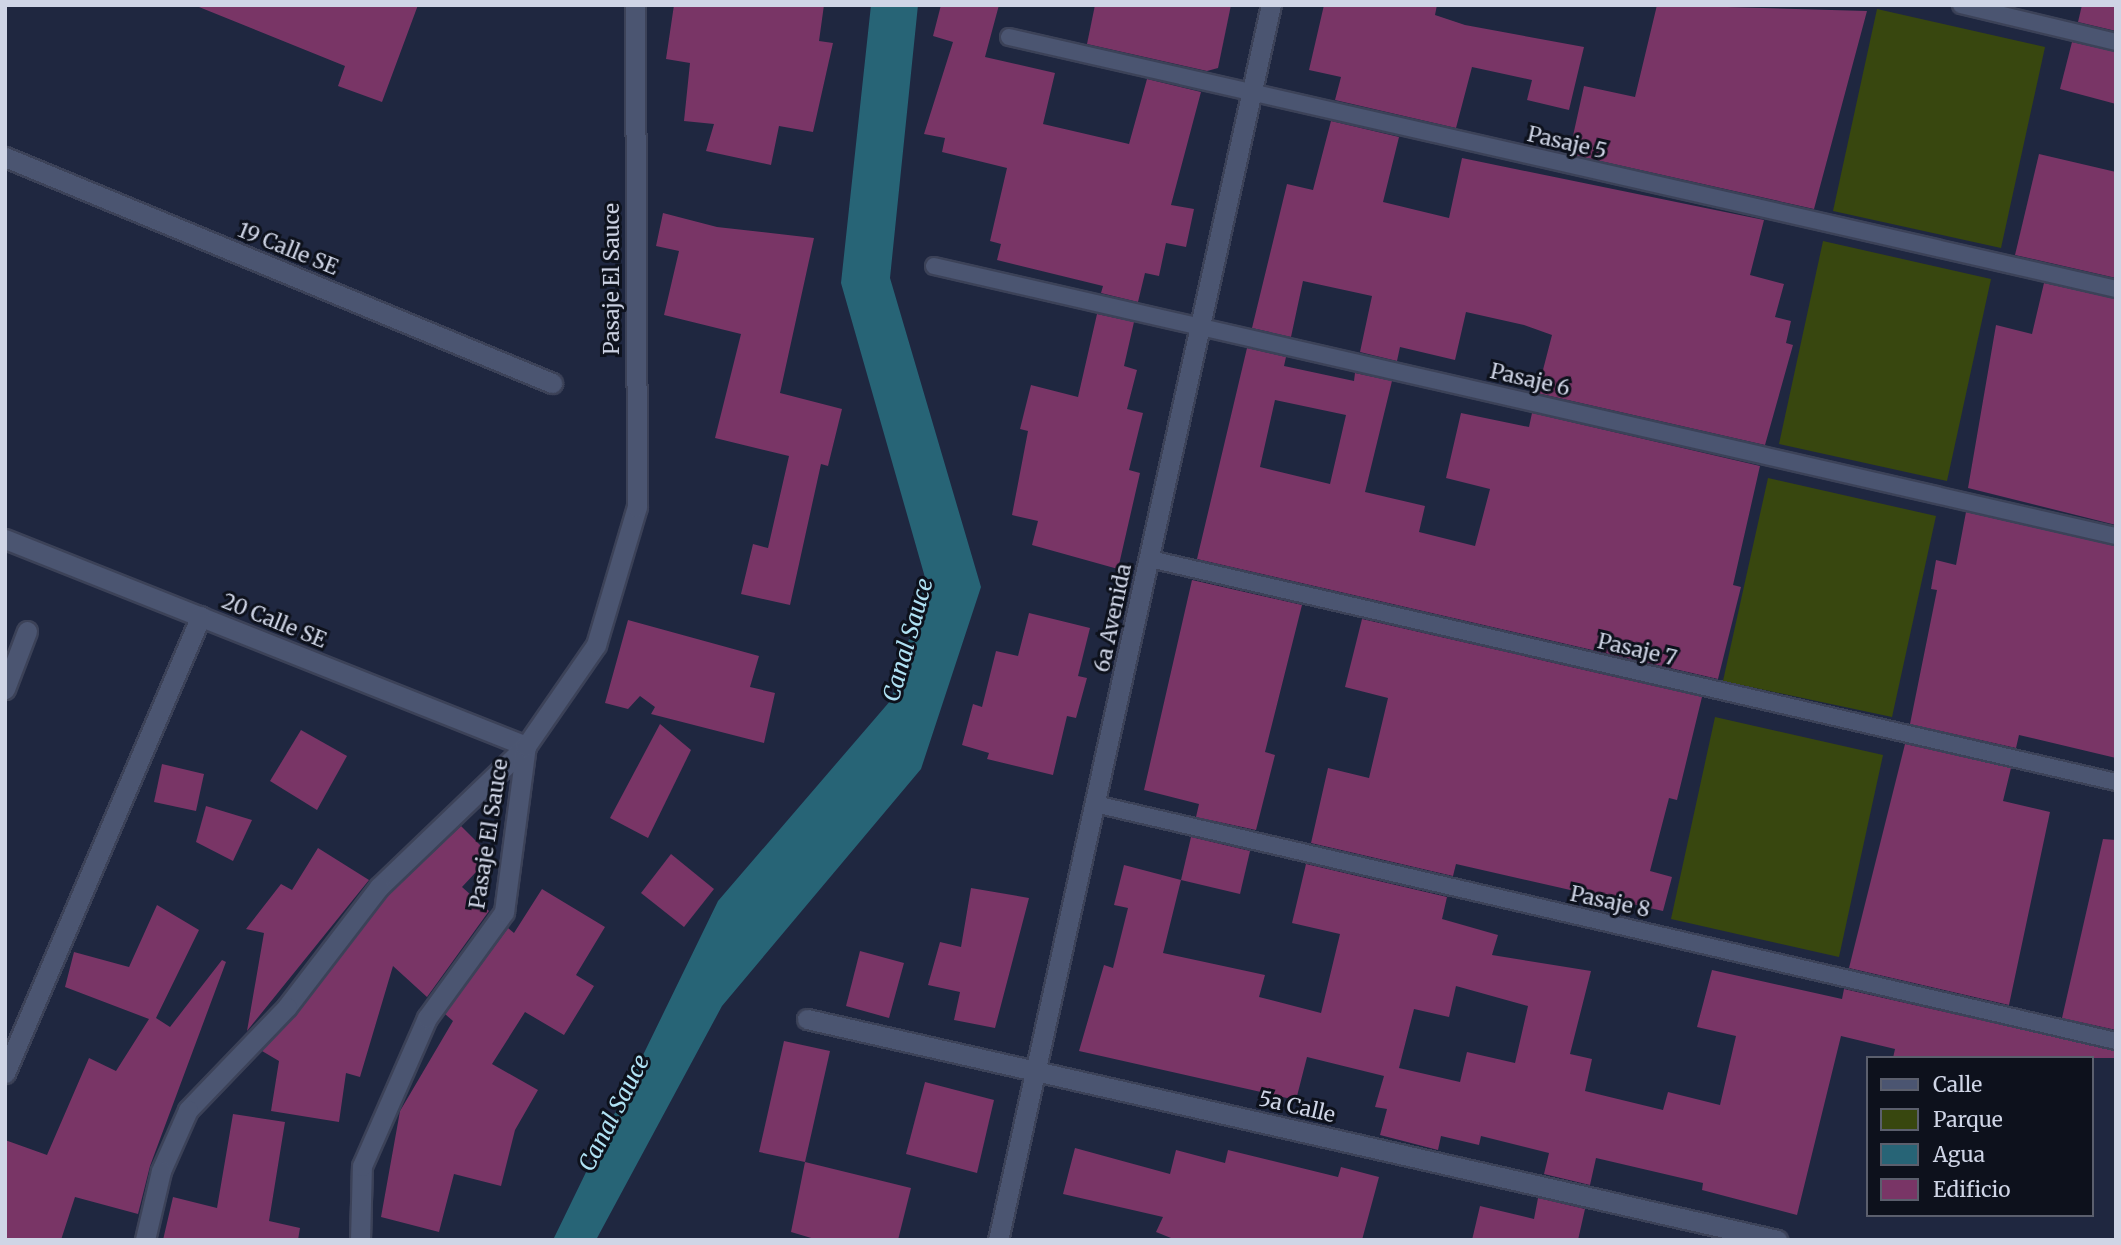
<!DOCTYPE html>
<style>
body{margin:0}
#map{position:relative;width:2121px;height:1245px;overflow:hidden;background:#1f2740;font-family:Merriweather,serif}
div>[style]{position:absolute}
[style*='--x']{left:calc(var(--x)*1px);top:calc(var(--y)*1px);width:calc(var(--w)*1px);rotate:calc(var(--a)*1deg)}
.green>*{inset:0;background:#38470f}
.water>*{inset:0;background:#276476}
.building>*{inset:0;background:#793566}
.roads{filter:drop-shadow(2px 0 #3c4258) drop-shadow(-2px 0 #3c4258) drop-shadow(0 2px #3c4258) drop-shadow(0 -2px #3c4258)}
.service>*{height:16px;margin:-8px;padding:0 8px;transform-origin:8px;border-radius:8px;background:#4b5571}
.minor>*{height:19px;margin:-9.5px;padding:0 9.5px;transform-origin:9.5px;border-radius:9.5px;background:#4b5571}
span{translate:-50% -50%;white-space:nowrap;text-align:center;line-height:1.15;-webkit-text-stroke:6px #0d111c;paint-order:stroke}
.street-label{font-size:21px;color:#cfd5e6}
.water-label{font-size:23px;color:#b0e2f4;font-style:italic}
.frame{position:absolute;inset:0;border:7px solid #cfd5e6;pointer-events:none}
.legend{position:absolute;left:1866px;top:1056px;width:228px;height:161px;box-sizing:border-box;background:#0d111c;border:2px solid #5b5f6d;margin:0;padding:9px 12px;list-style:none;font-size:21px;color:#cfd5e6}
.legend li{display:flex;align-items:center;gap:14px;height:35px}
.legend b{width:35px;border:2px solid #5b5f6d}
</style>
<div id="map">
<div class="green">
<i style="clip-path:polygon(1877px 9px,2045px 47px,2001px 248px,1833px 211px)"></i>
<i style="clip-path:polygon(1823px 241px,1991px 279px,1947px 481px,1779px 444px)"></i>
<i style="clip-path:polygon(1768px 478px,1936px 516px,1892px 717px,1723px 681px)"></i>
<i style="clip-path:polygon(1715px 717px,1883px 755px,1839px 957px,1671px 919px)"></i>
</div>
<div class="water">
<i style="clip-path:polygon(871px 5px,918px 5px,890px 278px,981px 587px,921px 769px,722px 1006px,596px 1240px,553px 1240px,718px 901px,891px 700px,926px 581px,841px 283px)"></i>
</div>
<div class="building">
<i style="clip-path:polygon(194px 5px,418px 5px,382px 102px,338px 86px,345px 66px)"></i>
<i style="clip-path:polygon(674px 5px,824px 5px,819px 41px,833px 43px,813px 132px,779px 126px,771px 165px,706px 151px,714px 124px,684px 121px,690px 63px,666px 59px)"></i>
<i style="clip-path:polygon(941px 5px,999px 5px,985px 57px,1055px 73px,1043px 124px,1129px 144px,1147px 79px,1201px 92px,1171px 205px,1194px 209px,1186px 247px,1166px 243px,1159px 276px,1145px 273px,1138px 302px,1101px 293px,1103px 286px,997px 260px,1001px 244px,990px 241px,1007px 168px,942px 152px,945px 138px,924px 134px,953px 42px,933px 36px)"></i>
<i style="clip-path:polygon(1095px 5px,1231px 5px,1218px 68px,1207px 71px,1087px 44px)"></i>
<i style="clip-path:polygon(1324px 5px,1437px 5px,1435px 15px,1465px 25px,1584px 47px,1569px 110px,1527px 100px,1532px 80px,1472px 67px,1456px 128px,1335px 100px,1341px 77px,1309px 70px)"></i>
<i style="clip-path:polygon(1657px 5px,1867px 11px,1814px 209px,1569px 154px,1584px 86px,1635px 97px)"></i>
<i style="clip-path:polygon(2082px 5px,2116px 5px,2116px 31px,2078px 22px)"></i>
<i style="clip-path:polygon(2072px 42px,2116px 52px,2116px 104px,2060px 89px)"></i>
<i style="clip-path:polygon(1331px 121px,1399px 137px,1383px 202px,1449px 218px,1462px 158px,1764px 220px,1750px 275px,1784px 284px,1775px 317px,1791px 321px,1786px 343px,1793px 345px,1765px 445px,1537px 393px,1552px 335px,1524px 325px,1466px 312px,1455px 360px,1400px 347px,1397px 361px,1360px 352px,1372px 296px,1303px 281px,1291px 337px,1252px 328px,1287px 184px,1313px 190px)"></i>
<i style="clip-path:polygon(2039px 154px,2116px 172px,2116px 278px,2015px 255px)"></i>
<i style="clip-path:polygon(663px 213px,717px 227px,814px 238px,780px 393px,842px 409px,828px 466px,821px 464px,790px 605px,741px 594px,753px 544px,768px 548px,789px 456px,715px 438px,741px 334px,664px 315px,679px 251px,656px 246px)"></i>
<i style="clip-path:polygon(2044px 283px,2116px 299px,2116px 525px,1968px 488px,1996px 325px,2032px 334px)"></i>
<i style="clip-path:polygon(1097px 314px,1134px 322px,1124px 366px,1137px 370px,1127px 409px,1143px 413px,1129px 470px,1140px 473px,1118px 569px,1032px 545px,1038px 521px,1012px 515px,1028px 431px,1020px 429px,1031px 385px,1078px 397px)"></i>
<i style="clip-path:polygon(evenodd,1247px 348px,1286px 357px,1284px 366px,1354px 381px,1355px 373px,1392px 381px,1365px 492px,1425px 506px,1419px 532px,1475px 546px,1490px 489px,1446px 478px,1461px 413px,1529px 427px,1532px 413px,1760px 466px,1733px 585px,1741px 587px,1718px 679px,1197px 559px,1247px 348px,1275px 400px,1346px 415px,1330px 484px,1260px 467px,1275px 400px)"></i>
<i style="clip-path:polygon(1966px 512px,2116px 546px,2116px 758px,2019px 735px,2016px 748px,1910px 724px,1937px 590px,1931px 589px,1936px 560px,1956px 565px)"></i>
<i style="clip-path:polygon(1192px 580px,1302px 605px,1265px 752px,1275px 755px,1256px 830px,1196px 817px,1199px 804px,1144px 790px)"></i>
<i style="clip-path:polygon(1029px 613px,1090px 628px,1078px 676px,1087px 678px,1076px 718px,1067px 716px,1053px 775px,987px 759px,989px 753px,962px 745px,973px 704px,982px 707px,996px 651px,1018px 656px)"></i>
<i style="clip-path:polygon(1362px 619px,1702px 697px,1677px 800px,1669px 798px,1650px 871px,1672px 877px,1663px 911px,1456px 864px,1453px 876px,1311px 843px,1328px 768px,1369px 778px,1388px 698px,1345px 687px)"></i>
<i style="clip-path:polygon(628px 620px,759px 656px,750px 687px,775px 693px,764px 743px,651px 714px,655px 707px,640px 696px,628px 709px,605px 703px)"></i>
<i style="clip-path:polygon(660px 724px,691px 750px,648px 838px,610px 818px)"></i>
<i style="clip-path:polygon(301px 730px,347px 756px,317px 810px,270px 781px)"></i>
<i style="clip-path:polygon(1905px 744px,2011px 768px,2003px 801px,2050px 812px,2009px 1005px,1849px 968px)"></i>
<i style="clip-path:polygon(162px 764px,204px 774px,196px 811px,154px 802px)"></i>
<i style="clip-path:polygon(206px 806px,252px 820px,233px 861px,196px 842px)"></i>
<i style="clip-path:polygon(461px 826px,491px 856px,462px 887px,489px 911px,427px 997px,393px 966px,360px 1077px,346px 1073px,339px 1122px,271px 1111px,279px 1061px,262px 1051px,388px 895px)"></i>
<i style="clip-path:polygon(1191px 837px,1250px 851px,1240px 894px,1181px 880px)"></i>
<i style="clip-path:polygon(2103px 839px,2116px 840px,2116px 1030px,2062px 1018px)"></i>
<i style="clip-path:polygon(318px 848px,369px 880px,247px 1031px,264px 933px,246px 929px,281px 884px,292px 890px)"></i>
<i style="clip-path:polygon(671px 854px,714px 889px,684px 927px,641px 893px)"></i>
<i style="clip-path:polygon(evenodd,1306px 864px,1447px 897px,1442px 919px,1498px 935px,1492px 955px,1591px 971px,1570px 1054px,1592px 1059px,1585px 1091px,1663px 1110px,1668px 1092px,1720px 1105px,1736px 1036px,1697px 1027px,1712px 970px,1842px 999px,1844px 989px,2116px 1051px,2116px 1058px,1893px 1058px,1895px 1049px,1841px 1036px,1797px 1215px,1702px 1190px,1703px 1183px,1596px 1158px,1590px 1185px,1544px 1174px,1549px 1153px,1481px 1136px,1479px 1145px,1441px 1136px,1438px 1150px,1380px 1135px,1387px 1109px,1375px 1107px,1384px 1076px,1307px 1057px,1296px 1100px,1079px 1051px,1104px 965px,1113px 968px,1128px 908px,1114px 905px,1124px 865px,1181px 880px,1163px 953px,1265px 975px,1259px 997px,1321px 1013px,1340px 934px,1292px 923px,1306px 864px,1456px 986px,1528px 1006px,1515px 1063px,1467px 1052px,1460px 1082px,1399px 1068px,1414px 1009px,1449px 1017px,1456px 986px)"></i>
<i style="clip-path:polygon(971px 888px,1029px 898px,995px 1028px,954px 1020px,960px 992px,928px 985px,940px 942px,961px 947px)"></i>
<i style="clip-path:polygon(542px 889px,605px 927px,576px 975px,594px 986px,564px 1035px,525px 1012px,492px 1064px,538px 1090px,515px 1130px,501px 1186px,454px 1174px,439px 1232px,381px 1217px,400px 1111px,453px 1021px,445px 1014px,508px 928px,514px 933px)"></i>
<i style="clip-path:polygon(157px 905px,199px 930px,156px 1018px,170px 1027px,222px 960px,226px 962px,150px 1166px,138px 1214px,75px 1197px,61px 1240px,5px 1240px,5px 1140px,47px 1155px,89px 1058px,116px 1071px,149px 1019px,65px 987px,74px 952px,129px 967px)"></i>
<i style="clip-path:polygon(860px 951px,904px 963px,889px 1018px,846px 1006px)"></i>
<i style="clip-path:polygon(784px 1041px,830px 1051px,805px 1162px,759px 1152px)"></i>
<i style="clip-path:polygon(925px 1082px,994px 1100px,977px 1173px,906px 1154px)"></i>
<i style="clip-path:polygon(233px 1114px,285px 1122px,269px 1221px,300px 1228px,298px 1240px,163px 1240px,173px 1197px,217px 1208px)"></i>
<i style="clip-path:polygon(1075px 1148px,1170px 1174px,1176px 1150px,1225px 1163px,1228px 1150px,1338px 1177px,1341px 1167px,1379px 1177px,1362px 1240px,1176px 1240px,1156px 1232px,1163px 1217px,1063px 1194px)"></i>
<i style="clip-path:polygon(805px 1162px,911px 1188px,898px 1240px,818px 1240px,791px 1232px)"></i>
<i style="clip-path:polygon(1538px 1198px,1585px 1209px,1578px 1240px,1472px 1240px,1480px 1206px,1534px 1219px)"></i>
</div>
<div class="roads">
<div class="service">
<i style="--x:1961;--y:5;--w:159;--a:13.4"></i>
<i style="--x:1009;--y:37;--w:1135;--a:12.82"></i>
<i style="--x:934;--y:266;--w:1212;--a:12.87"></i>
<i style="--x:1150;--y:559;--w:991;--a:13"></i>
<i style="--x:1095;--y:804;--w:1048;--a:13.07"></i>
</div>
<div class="minor">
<i style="--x:5;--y:157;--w:592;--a:22.45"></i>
<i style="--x:5;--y:539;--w:561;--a:21.67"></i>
<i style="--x:526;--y:746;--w:204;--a:136.2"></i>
<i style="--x:379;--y:887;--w:151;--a:127.5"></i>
<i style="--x:287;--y:1007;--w:143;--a:133.9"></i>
<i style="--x:188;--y:1110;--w:67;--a:113.9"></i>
<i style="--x:161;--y:1171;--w:71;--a:103.1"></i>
<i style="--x:5;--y:689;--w:62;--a:-69.2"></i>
<i style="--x:807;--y:1019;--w:995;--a:12.83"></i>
<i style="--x:5;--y:1073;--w:497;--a:-66.8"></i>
<i style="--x:360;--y:1240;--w:74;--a:-88.5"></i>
<i style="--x:362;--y:1166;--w:162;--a:-66.3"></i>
<i style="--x:427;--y:1018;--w:131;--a:-54"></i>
<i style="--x:504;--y:912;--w:167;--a:-82.5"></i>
<i style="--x:526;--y:746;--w:123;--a:-55.3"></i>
<i style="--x:596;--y:645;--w:144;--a:-73.5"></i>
<i style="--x:637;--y:507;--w:502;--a:-90.23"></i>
<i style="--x:998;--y:1240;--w:1265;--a:-77.54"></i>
</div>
</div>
<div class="street-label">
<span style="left:1567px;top:143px;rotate:13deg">Pasaje 5</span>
<span style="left:288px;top:249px;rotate:22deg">19 Calle SE</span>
<span style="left:612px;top:279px;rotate:-90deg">Pasaje El Sauce</span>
<span style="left:1530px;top:380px;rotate:13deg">Pasaje 6</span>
<span style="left:1113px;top:618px;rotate:-78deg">6a Avenida</span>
<span style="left:274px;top:621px;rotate:22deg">20 Calle SE</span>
<span style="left:1637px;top:650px;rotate:13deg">Pasaje 7</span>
<span style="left:489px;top:834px;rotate:-81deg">Pasaje El Sauce</span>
<span style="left:1610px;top:902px;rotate:12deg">Pasaje 8</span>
<span style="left:1297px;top:1107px;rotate:13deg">5a Calle</span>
</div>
<div class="water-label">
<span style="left:908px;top:640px;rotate:-74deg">Canal Sauce</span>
<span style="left:614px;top:1113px;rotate:-63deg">Canal Sauce</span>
</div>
<div class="frame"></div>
<ul class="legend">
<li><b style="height:9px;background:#4b5571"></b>Calle</li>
<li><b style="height:19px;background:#38470f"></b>Parque</li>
<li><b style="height:19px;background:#276476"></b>Agua</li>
<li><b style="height:19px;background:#793566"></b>Edificio</li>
</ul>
</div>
